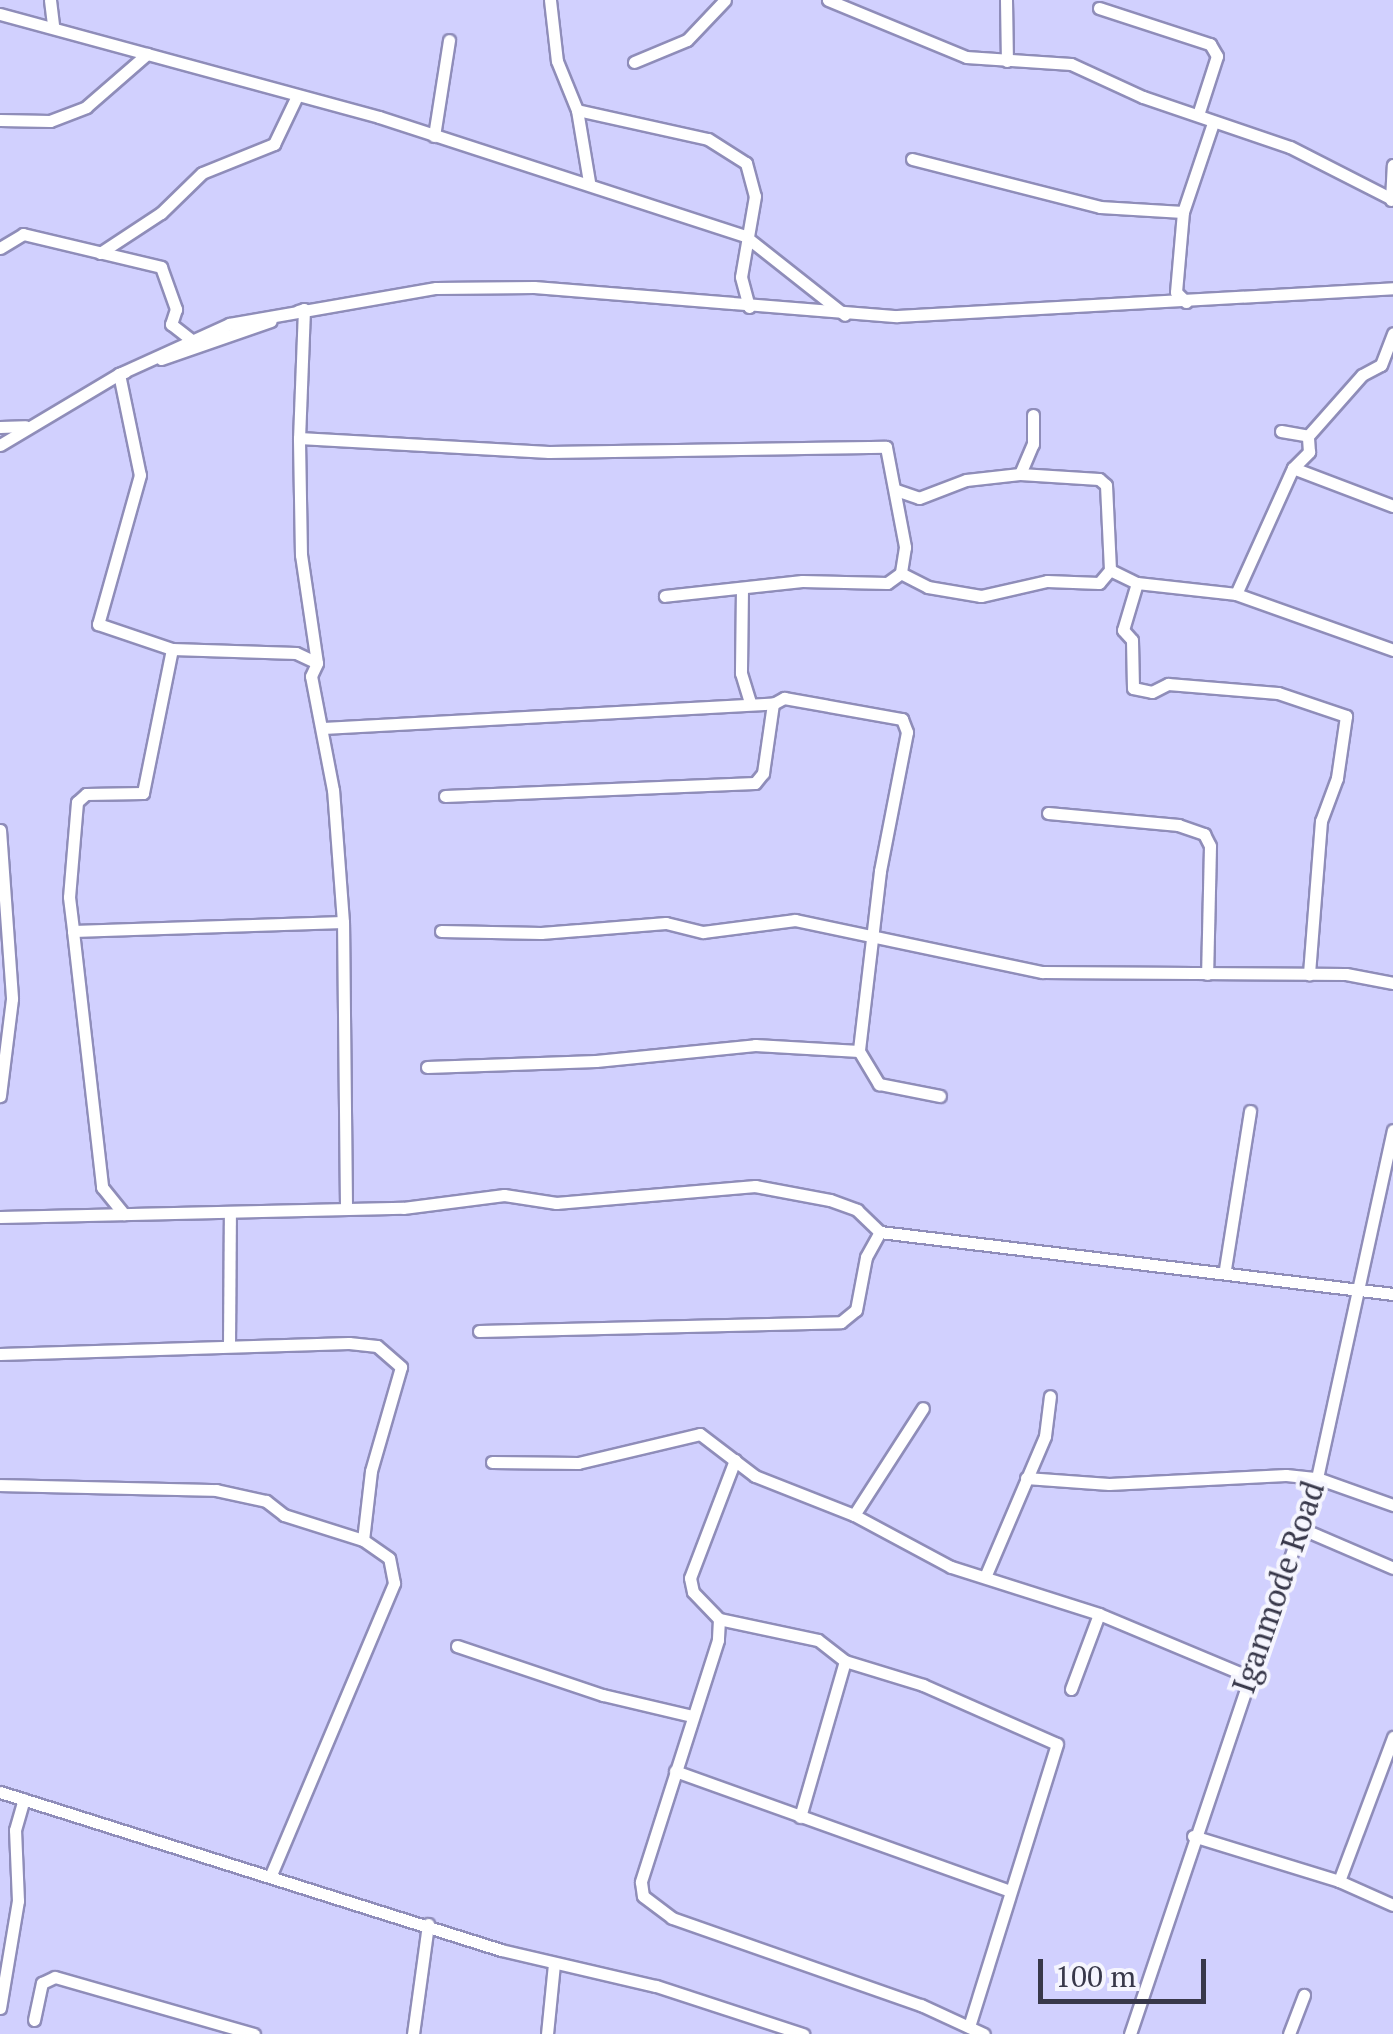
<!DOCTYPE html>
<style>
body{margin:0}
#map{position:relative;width:1393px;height:2034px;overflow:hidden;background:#d1d0fe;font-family:"PT Serif",serif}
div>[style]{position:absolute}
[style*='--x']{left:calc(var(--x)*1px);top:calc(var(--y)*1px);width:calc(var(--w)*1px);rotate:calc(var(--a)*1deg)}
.roads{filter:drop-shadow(2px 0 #8f8db9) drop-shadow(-2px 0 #8f8db9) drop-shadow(0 2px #8f8db9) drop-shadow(0 -2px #8f8db9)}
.minor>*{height:11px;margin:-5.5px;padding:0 5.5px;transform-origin:5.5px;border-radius:5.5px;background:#fff}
span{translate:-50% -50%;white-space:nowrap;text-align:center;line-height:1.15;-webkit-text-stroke:8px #f5f5fe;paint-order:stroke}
.street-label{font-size:32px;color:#38384a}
.scale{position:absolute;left:1038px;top:1959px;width:168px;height:45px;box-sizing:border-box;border:5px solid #38384a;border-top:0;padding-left:12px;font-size:30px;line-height:35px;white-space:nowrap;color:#38384a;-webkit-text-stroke:8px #f5f5fe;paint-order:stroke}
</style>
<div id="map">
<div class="roads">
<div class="minor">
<i style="--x:50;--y:0;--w:26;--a:83"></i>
<i style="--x:550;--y:0;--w:61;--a:83.5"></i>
<i style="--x:557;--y:61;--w:53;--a:67.8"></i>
<i style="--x:577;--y:110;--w:73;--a:80.5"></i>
<i style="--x:828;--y:0;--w:149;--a:22.4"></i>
<i style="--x:966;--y:57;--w:105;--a:3.8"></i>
<i style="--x:1071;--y:64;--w:79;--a:24.6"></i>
<i style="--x:1143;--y:97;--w:155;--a:18.8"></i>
<i style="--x:1290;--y:147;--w:112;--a:27"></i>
<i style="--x:1006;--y:0;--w:61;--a:89.1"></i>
<i style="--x:1099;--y:8;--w:117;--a:18"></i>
<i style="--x:1210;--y:44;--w:14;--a:60"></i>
<i style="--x:1217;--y:56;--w:62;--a:107.9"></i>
<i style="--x:0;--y:14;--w:393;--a:15.2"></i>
<i style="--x:379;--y:117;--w:385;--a:18"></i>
<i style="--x:745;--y:236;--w:127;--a:38.3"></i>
<i style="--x:634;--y:62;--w:57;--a:-22.5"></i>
<i style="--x:687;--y:40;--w:55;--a:-46.5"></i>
<i style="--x:577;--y:110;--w:134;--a:12.5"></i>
<i style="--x:708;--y:139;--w:45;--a:32.3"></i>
<i style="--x:746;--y:163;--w:34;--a:75"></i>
<i style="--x:755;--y:196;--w:82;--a:99.8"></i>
<i style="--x:741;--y:277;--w:31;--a:75"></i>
<i style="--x:0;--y:120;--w:50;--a:1.1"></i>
<i style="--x:50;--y:121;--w:39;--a:-21"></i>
<i style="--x:86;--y:107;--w:81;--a:-41"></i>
<i style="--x:434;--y:136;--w:97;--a:-81.1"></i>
<i style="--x:912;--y:159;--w:194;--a:14.3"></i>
<i style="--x:1100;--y:207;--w:83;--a:3.4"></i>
<i style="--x:1391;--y:200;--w:35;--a:-87"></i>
<i style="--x:0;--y:248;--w:27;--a:-31"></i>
<i style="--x:23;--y:234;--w:142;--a:13.4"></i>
<i style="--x:161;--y:267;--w:45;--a:70.3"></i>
<i style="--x:176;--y:309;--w:16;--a:108"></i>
<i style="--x:171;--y:324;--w:24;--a:38"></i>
<i style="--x:100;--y:253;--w:73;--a:-33.3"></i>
<i style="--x:161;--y:213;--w:57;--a:-44.3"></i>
<i style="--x:202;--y:173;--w:78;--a:-21.9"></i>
<i style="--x:274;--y:144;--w:53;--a:-64.4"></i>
<i style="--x:1186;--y:302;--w:14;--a:-135"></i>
<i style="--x:1176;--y:292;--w:80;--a:-85"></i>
<i style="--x:1183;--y:212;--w:94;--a:-71.4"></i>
<i style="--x:298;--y:311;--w:6;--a:-18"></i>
<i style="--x:304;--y:309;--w:129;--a:92.2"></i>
<i style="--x:161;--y:359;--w:116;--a:-19.1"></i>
<i style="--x:125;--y:372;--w:6;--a:162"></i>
<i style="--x:119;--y:374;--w:103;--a:78.3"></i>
<i style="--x:140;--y:475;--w:155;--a:105.7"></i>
<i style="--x:98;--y:624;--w:78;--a:18.7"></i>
<i style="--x:172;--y:649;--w:124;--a:1.8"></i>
<i style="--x:296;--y:653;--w:23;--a:25"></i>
<i style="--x:0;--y:427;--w:25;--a:-2"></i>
<i style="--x:1281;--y:431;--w:27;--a:10"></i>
<i style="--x:0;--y:445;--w:139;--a:-30.8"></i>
<i style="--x:119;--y:374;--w:121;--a:-24.4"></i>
<i style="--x:229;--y:324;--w:210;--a:-9.9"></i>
<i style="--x:436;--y:288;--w:98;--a:-0.6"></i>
<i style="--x:534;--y:287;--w:364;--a:4.6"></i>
<i style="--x:897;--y:316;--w:497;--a:-3.2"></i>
<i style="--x:1293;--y:468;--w:107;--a:20.8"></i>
<i style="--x:1020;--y:474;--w:33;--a:-67"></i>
<i style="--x:1033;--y:444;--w:29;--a:-90"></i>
<i style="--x:896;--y:490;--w:24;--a:19"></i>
<i style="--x:919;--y:498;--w:50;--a:-21"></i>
<i style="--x:966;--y:480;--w:54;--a:-6.3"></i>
<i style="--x:1020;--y:474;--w:79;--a:3.6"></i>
<i style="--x:1099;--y:479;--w:9;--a:41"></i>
<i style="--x:1106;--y:485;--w:85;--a:87.3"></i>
<i style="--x:1110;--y:570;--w:17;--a:130"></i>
<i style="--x:1099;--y:583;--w:52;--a:-177.8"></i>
<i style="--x:1047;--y:581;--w:68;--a:167.2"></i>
<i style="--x:981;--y:596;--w:54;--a:-170.4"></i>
<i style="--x:928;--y:587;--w:30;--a:-153"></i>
<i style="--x:1110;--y:570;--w:30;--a:26"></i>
<i style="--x:1137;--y:583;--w:100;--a:6.3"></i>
<i style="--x:1236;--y:594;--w:167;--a:19.6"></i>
<i style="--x:1137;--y:583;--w:49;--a:106.6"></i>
<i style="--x:1123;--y:630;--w:13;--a:48"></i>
<i style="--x:1132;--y:640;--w:48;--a:88.8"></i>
<i style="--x:1133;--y:688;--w:19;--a:12"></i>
<i style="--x:1152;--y:692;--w:18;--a:-27"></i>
<i style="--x:1168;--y:684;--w:110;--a:4.7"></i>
<i style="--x:1278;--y:693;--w:72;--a:18.7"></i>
<i style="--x:1346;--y:716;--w:63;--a:98.3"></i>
<i style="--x:1337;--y:778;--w:46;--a:110.4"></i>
<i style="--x:1321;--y:821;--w:154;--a:94.5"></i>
<i style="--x:742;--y:588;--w:85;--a:90.7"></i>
<i style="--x:741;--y:673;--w:30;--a:73"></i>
<i style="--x:1236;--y:594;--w:138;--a:-65.7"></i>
<i style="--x:1293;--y:468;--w:23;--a:-45"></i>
<i style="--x:1309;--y:452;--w:16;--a:-94"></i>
<i style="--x:1308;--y:436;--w:81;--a:-48.5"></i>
<i style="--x:1362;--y:375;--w:21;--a:-28"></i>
<i style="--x:1381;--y:365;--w:34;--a:-69"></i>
<i style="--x:172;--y:649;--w:147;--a:101.4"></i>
<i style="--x:143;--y:793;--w:57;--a:179"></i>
<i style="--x:86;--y:794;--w:12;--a:138"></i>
<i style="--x:77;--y:802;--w:95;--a:94.8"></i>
<i style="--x:69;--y:897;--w:34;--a:83"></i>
<i style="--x:73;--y:931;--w:270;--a:-1.9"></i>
<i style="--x:323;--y:728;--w:451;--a:-3.1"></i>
<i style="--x:773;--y:704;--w:13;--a:-29"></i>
<i style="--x:784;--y:698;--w:120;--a:10.1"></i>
<i style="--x:902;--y:719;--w:14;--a:69"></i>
<i style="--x:907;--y:732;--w:142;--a:101"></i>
<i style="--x:880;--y:871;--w:181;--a:96.7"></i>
<i style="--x:859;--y:1051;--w:39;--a:59"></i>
<i style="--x:879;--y:1084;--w:62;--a:11.1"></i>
<i style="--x:445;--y:796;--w:310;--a:-2.4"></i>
<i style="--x:755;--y:783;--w:13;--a:-51"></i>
<i style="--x:763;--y:773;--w:70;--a:-81.8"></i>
<i style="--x:1048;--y:813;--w:131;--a:5.3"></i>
<i style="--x:1178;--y:825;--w:28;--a:19"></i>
<i style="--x:1204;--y:834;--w:13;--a:63"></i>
<i style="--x:1210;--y:846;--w:128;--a:91.3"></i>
<i style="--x:0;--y:830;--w:169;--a:85.9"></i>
<i style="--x:12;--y:999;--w:98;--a:97.1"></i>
<i style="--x:73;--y:931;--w:258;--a:83.5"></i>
<i style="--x:102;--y:1187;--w:35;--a:51"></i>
<i style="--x:441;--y:931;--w:100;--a:1.1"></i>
<i style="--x:541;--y:933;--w:125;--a:-4.6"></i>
<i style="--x:666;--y:923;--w:38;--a:14"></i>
<i style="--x:703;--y:932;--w:93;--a:-7.4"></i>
<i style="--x:795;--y:920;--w:252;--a:11.9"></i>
<i style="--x:1042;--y:972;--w:304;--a:0.4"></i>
<i style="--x:1346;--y:974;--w:48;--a:10.8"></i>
<i style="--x:427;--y:1067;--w:169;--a:-2"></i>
<i style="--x:596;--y:1061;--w:160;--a:-5.7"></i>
<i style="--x:755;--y:1045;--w:104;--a:3.3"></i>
<i style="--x:346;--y:1205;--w:283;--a:-90.6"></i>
<i style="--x:343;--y:922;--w:132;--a:-94.3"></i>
<i style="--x:333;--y:790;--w:116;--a:-100.9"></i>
<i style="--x:311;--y:676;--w:14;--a:-65"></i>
<i style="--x:317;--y:663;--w:109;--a:-98.4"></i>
<i style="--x:301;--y:555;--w:117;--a:-91"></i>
<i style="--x:299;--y:438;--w:250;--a:3.2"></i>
<i style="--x:549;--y:452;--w:337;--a:-0.9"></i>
<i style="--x:886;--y:447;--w:102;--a:79.2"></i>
<i style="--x:905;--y:547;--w:26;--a:99"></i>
<i style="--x:901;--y:573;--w:17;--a:144"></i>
<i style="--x:887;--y:583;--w:85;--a:-178.7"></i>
<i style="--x:802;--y:581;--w:138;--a:173.8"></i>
<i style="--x:0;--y:1217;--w:403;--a:-1.3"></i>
<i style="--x:403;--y:1208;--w:102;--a:-7.3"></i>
<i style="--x:504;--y:1195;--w:53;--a:8.7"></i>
<i style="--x:556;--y:1203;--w:200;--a:-4.9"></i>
<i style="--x:755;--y:1186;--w:76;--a:10.6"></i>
<i style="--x:830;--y:1200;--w:29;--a:20"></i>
<i style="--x:857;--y:1210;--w:32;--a:44"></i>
<i style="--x:880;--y:1232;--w:517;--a:6.89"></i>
<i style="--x:1225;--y:1269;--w:160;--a:-81"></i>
<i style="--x:479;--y:1331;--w:362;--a:-1.4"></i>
<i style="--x:841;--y:1322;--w:19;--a:-39"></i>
<i style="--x:856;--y:1310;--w:54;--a:-79.3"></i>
<i style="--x:866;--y:1257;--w:29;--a:-61"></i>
<i style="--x:229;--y:1346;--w:133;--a:-89.6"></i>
<i style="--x:0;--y:1354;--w:349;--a:-1.8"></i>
<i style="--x:349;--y:1343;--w:28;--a:6"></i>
<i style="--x:377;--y:1346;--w:32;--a:41"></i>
<i style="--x:401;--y:1367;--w:108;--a:106.1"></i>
<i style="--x:371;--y:1471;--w:69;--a:96.6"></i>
<i style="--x:363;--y:1540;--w:83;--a:-162.4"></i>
<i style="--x:284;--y:1515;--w:23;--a:-142"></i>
<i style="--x:266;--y:1501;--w:51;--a:-167.6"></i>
<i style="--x:216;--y:1490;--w:216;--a:-178.7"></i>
<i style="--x:735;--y:1460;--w:126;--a:110.9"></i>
<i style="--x:690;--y:1578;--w:14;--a:78"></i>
<i style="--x:693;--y:1592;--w:37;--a:46"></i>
<i style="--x:719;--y:1619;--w:21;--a:93"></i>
<i style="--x:718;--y:1640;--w:254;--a:107.7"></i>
<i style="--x:641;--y:1882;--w:14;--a:82"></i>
<i style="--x:643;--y:1896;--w:36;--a:37"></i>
<i style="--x:672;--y:1918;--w:264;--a:19.3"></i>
<i style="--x:921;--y:2005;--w:69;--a:24.7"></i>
<i style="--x:492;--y:1462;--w:86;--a:0.7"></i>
<i style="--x:578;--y:1463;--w:125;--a:-13.4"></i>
<i style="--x:700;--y:1434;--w:69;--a:37.4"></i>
<i style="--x:755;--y:1476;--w:106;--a:21.5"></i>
<i style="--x:854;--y:1515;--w:110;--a:28.2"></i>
<i style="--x:951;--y:1567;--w:155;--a:17.6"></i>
<i style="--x:1099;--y:1614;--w:160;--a:22.7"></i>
<i style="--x:1026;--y:1478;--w:83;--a:4.1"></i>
<i style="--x:1109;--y:1484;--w:177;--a:-2.9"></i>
<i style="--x:1286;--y:1475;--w:31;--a:6"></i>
<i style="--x:1317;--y:1478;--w:81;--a:19.6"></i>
<i style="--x:854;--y:1515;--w:127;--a:-57.2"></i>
<i style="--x:1298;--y:1527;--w:103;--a:23.3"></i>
<i style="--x:985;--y:1577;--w:153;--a:-66.9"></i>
<i style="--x:1045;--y:1436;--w:40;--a:-82.9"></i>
<i style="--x:719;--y:1619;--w:101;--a:12"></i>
<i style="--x:818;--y:1640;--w:34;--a:38"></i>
<i style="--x:845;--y:1661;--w:82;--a:17.1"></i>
<i style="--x:923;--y:1685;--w:146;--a:23.8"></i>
<i style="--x:1057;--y:1744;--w:296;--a:107.3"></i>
<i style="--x:457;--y:1646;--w:154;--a:18.6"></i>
<i style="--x:603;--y:1695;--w:91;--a:13.3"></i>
<i style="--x:1071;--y:1689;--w:80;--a:-69.5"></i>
<i style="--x:675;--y:1771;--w:356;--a:19.7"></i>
<i style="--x:0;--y:1792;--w:525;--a:17.5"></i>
<i style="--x:501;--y:1950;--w:159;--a:13.1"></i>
<i style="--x:656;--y:1986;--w:155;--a:18.1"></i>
<i style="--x:800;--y:1817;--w:162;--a:-73.9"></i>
<i style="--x:1193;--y:1836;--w:153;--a:17.1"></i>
<i style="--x:1339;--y:1881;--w:59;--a:24"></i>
<i style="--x:270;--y:1877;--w:319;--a:-67.1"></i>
<i style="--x:394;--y:1583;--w:25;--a:-101"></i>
<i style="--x:389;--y:1558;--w:32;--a:-145"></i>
<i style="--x:1339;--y:1881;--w:154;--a:-69.4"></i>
<i style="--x:0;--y:2008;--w:109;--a:-80.5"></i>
<i style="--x:18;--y:1901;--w:71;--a:-92.4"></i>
<i style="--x:15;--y:1830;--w:32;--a:-74"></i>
<i style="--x:34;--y:2020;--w:38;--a:-78"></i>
<i style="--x:42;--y:1983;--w:14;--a:-25"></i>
<i style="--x:55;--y:1977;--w:207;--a:16"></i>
<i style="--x:413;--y:2034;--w:111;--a:-82.2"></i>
<i style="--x:547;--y:2034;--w:70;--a:-84.3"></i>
<i style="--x:1130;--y:2034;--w:587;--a:-71.41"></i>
<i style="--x:1317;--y:1478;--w:356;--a:-77.7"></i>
<i style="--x:1289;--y:2034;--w:42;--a:-69"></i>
</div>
</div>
<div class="street-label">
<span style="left:1278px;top:1587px;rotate:-71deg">Iganmode Road</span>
</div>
<div class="scale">100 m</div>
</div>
